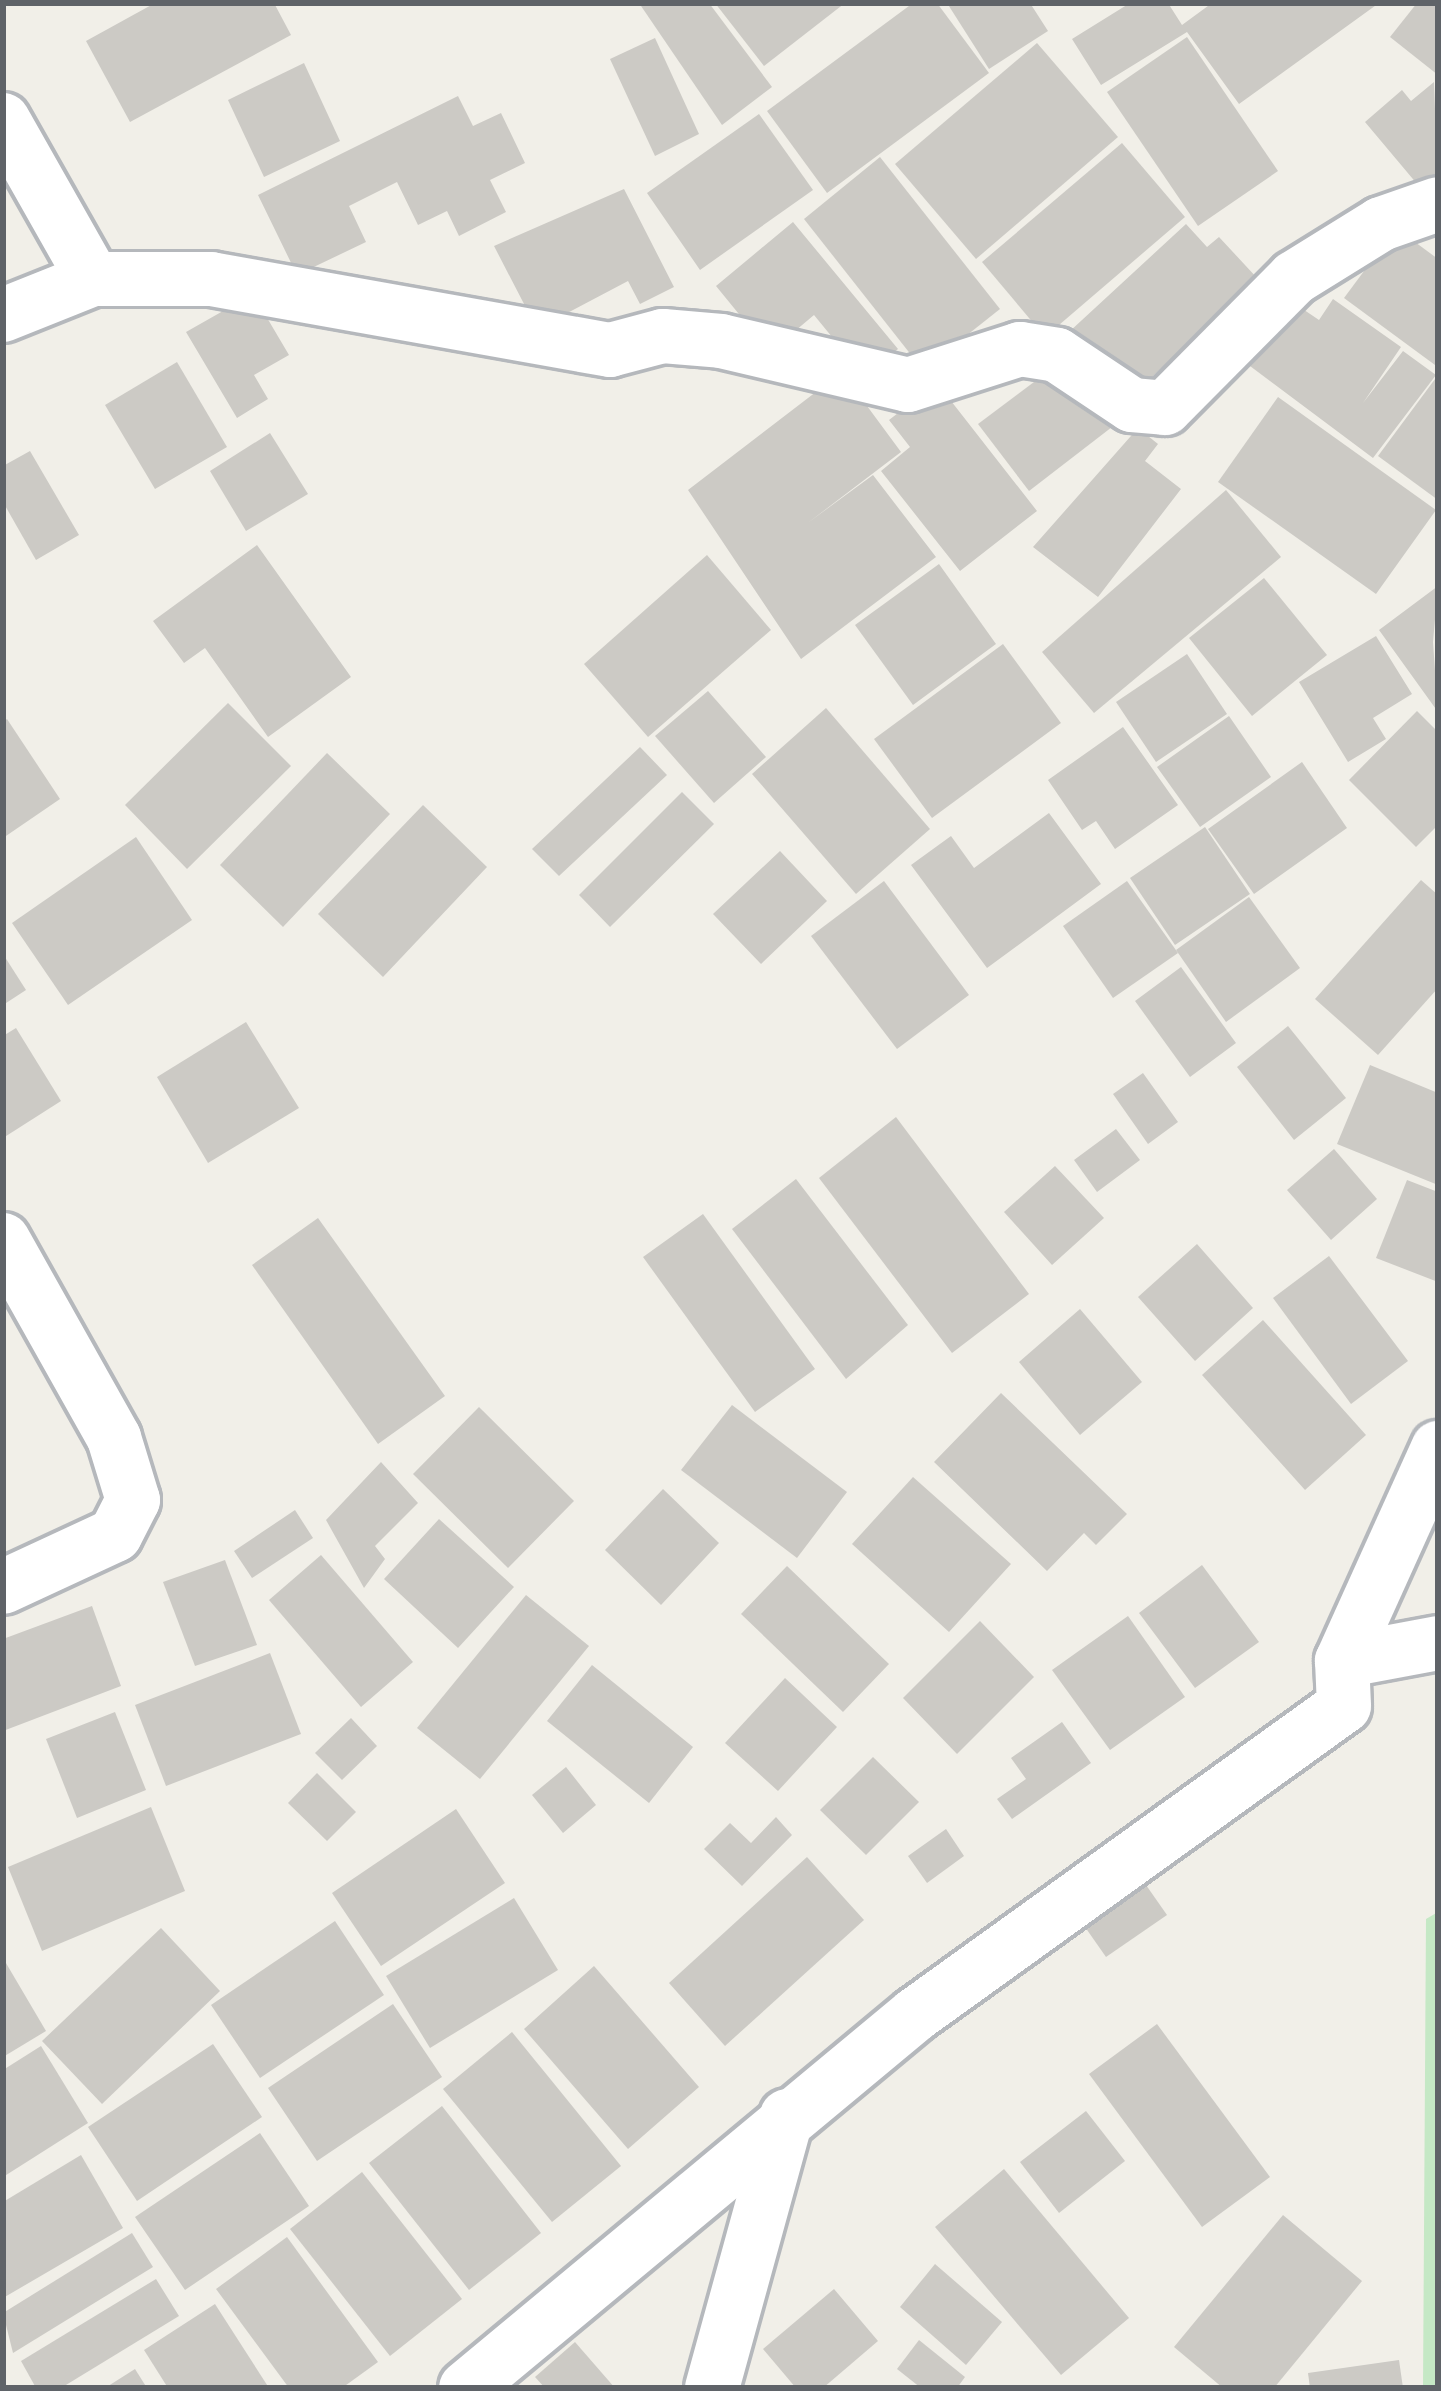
<!DOCTYPE html>
<style>
body{margin:0}
#map{position:relative;width:1441px;height:2391px;overflow:hidden;background:#f1efe8;font-family:Poppins,sans-serif}
div>[style]{position:absolute}
[style*='--x']{left:calc(var(--x)*1px);top:calc(var(--y)*1px);width:calc(var(--w)*1px);rotate:calc(var(--a)*1deg)}
.green>*{inset:0;background:#c5e8c5}
.building>*{inset:0;background:#cccac5}
.roads{filter:drop-shadow(3px 0 #b5b8bc) drop-shadow(-3px 0 #b5b8bc) drop-shadow(0 3px #b5b8bc) drop-shadow(0 -3px #b5b8bc)}
.minor>*{height:54px;margin:-27px;padding:0 27px;transform-origin:27px;border-radius:27px;background:#fff}
span{translate:-50% -50%;white-space:nowrap;text-align:center;line-height:1.15;-webkit-text-stroke:12px #fff;paint-order:stroke}
.frame{position:absolute;inset:0;border:6px solid #5f6368;pointer-events:none}
</style>
<div id="map">
<div class="green">
<i style="clip-path:polygon(1438px 1912px,1438px 2388px,1423px 2388px,1426px 1919px)"></i>
</div>
<div class="building">
<i style="clip-path:polygon(155px 3px,274px 3px,291px 35px,130px 122px,86px 41px)"></i>
<i style="clip-path:polygon(639px 3px,709px 3px,772px 87px,722px 125px)"></i>
<i style="clip-path:polygon(715px 3px,845px 3px,764px 66px)"></i>
<i style="clip-path:polygon(913px 3px,937px 3px,989px 73px,827px 193px,767px 111px)"></i>
<i style="clip-path:polygon(947px 3px,1030px 3px,1048px 31px,989px 69px)"></i>
<i style="clip-path:polygon(1130px 3px,1168px 3px,1182px 25px,1212px 3px,1379px 3px,1239px 104px,1187px 32px,1101px 85px,1072px 39px)"></i>
<i style="clip-path:polygon(1417px 3px,1438px 3px,1438px 75px,1390px 37px)"></i>
<i style="clip-path:polygon(1187px 37px,1278px 171px,1198px 226px,1107px 92px)"></i>
<i style="clip-path:polygon(655px 38px,699px 134px,655px 156px,610px 59px)"></i>
<i style="clip-path:polygon(1037px 43px,1118px 137px,976px 259px,895px 164px)"></i>
<i style="clip-path:polygon(304px 63px,340px 141px,264px 177px,228px 100px)"></i>
<i style="clip-path:polygon(1434px 82px,1438px 189px,1428px 197px,1365px 122px,1402px 90px,1411px 101px)"></i>
<i style="clip-path:polygon(458px 96px,473px 126px,501px 113px,525px 163px,490px 180px,506px 212px,459px 236px,447px 211px,418px 225px,397px 182px,349px 206px,366px 242px,297px 275px,258px 195px)"></i>
<i style="clip-path:polygon(759px 114px,813px 190px,700px 270px,647px 193px)"></i>
<i style="clip-path:polygon(1122px 143px,1185px 217px,1045px 337px,982px 262px)"></i>
<i style="clip-path:polygon(880px 157px,1000px 309px,923px 370px,804px 219px)"></i>
<i style="clip-path:polygon(624px 189px,674px 287px,640px 304px,628px 281px,537px 329px,494px 246px)"></i>
<i style="clip-path:polygon(793px 222px,898px 349px,864px 376px,814px 315px,770px 352px,716px 286px)"></i>
<i style="clip-path:polygon(1186px 224px,1207px 247px,1219px 237px,1258px 279px,1130px 397px,1069px 332px)"></i>
<i style="clip-path:polygon(1396px 228px,1438px 259px,1435px 365px,1344px 298px)"></i>
<i style="clip-path:polygon(253px 294px,289px 355px,254px 375px,268px 399px,237px 418px,186px 332px)"></i>
<i style="clip-path:polygon(1282px 295px,1319px 320px,1333px 299px,1401px 347px,1363px 403px,1403px 351px,1436px 375px,1373px 458px,1238px 357px)"></i>
<i style="clip-path:polygon(1062px 361px,1112px 427px,1029px 491px,978px 424px)"></i>
<i style="clip-path:polygon(177px 362px,227px 447px,155px 489px,105px 405px)"></i>
<i style="clip-path:polygon(842px 372px,901px 452px,809px 522px,873px 475px,936px 557px,801px 659px,688px 490px)"></i>
<i style="clip-path:polygon(1438px 375px,1438px 500px,1378px 456px)"></i>
<i style="clip-path:polygon(937px 383px,1037px 511px,960px 571px,881px 471px,910px 447px,889px 420px)"></i>
<i style="clip-path:polygon(1278px 397px,1436px 510px,1376px 594px,1218px 482px)"></i>
<i style="clip-path:polygon(1138px 428px,1158px 444px,1145px 461px,1181px 489px,1098px 597px,1033px 547px)"></i>
<i style="clip-path:polygon(270px 433px,308px 494px,246px 531px,210px 471px)"></i>
<i style="clip-path:polygon(30px 451px,79px 535px,36px 560px,3px 502px,3px 466px)"></i>
<i style="clip-path:polygon(1226px 490px,1281px 557px,1094px 713px,1042px 652px)"></i>
<i style="clip-path:polygon(257px 545px,351px 677px,268px 737px,205px 648px,184px 663px,153px 621px)"></i>
<i style="clip-path:polygon(707px 555px,771px 630px,648px 737px,584px 664px)"></i>
<i style="clip-path:polygon(939px 564px,996px 644px,913px 705px,855px 625px)"></i>
<i style="clip-path:polygon(1264px 578px,1327px 655px,1252px 716px,1189px 638px)"></i>
<i style="clip-path:polygon(1438px 586px,1433px 642px,1438px 712px,1379px 630px)"></i>
<i style="clip-path:polygon(1376px 636px,1412px 694px,1373px 718px,1386px 739px,1348px 762px,1299px 682px)"></i>
<i style="clip-path:polygon(1003px 644px,1061px 723px,932px 818px,874px 739px)"></i>
<i style="clip-path:polygon(1187px 654px,1227px 714px,1156px 762px,1116px 702px)"></i>
<i style="clip-path:polygon(708px 691px,766px 757px,714px 803px,655px 736px)"></i>
<i style="clip-path:polygon(228px 703px,291px 766px,187px 869px,125px 805px)"></i>
<i style="clip-path:polygon(826px 708px,930px 829px,856px 894px,752px 774px)"></i>
<i style="clip-path:polygon(1417px 711px,1438px 732px,1438px 825px,1416px 847px,1349px 780px)"></i>
<i style="clip-path:polygon(1229px 716px,1271px 777px,1200px 827px,1157px 767px)"></i>
<i style="clip-path:polygon(7px 719px,60px 799px,3px 838px,3px 722px)"></i>
<i style="clip-path:polygon(1123px 727px,1178px 805px,1115px 849px,1096px 821px,1082px 830px,1048px 780px)"></i>
<i style="clip-path:polygon(640px 747px,667px 775px,559px 876px,532px 849px)"></i>
<i style="clip-path:polygon(327px 753px,390px 814px,283px 927px,220px 865px)"></i>
<i style="clip-path:polygon(1302px 762px,1347px 828px,1254px 894px,1208px 829px)"></i>
<i style="clip-path:polygon(682px 792px,714px 824px,610px 927px,579px 895px)"></i>
<i style="clip-path:polygon(423px 805px,487px 867px,383px 977px,318px 914px)"></i>
<i style="clip-path:polygon(1049px 813px,1101px 884px,987px 968px,911px 865px,951px 836px,974px 868px)"></i>
<i style="clip-path:polygon(1205px 827px,1250px 894px,1175px 945px,1130px 878px)"></i>
<i style="clip-path:polygon(136px 837px,192px 920px,68px 1005px,12px 923px)"></i>
<i style="clip-path:polygon(780px 851px,827px 901px,761px 964px,713px 914px)"></i>
<i style="clip-path:polygon(1421px 880px,1438px 895px,1438px 988px,1378px 1055px,1315px 999px)"></i>
<i style="clip-path:polygon(884px 881px,969px 995px,897px 1049px,811px 936px)"></i>
<i style="clip-path:polygon(1127px 881px,1178px 953px,1113px 998px,1063px 926px)"></i>
<i style="clip-path:polygon(1249px 897px,1300px 968px,1226px 1022px,1176px 950px)"></i>
<i style="clip-path:polygon(3px 954px,26px 990px,3px 1005px)"></i>
<i style="clip-path:polygon(1181px 967px,1236px 1043px,1190px 1077px,1135px 1001px)"></i>
<i style="clip-path:polygon(246px 1022px,299px 1108px,208px 1163px,157px 1077px)"></i>
<i style="clip-path:polygon(1288px 1026px,1346px 1098px,1294px 1140px,1237px 1067px)"></i>
<i style="clip-path:polygon(16px 1028px,61px 1101px,3px 1138px,3px 1036px)"></i>
<i style="clip-path:polygon(1370px 1065px,1438px 1093px,1438px 1185px,1337px 1144px)"></i>
<i style="clip-path:polygon(1143px 1073px,1178px 1122px,1148px 1144px,1113px 1094px)"></i>
<i style="clip-path:polygon(896px 1117px,1029px 1294px,952px 1353px,819px 1178px)"></i>
<i style="clip-path:polygon(1116px 1129px,1140px 1160px,1097px 1192px,1074px 1160px)"></i>
<i style="clip-path:polygon(1334px 1149px,1377px 1199px,1331px 1240px,1287px 1190px)"></i>
<i style="clip-path:polygon(1055px 1166px,1104px 1218px,1052px 1265px,1004px 1212px)"></i>
<i style="clip-path:polygon(796px 1179px,908px 1325px,846px 1379px,732px 1229px)"></i>
<i style="clip-path:polygon(1407px 1180px,1438px 1192px,1438px 1282px,1376px 1258px)"></i>
<i style="clip-path:polygon(703px 1214px,815px 1369px,755px 1412px,643px 1257px)"></i>
<i style="clip-path:polygon(318px 1218px,445px 1396px,378px 1444px,252px 1265px)"></i>
<i style="clip-path:polygon(1197px 1244px,1253px 1308px,1195px 1361px,1138px 1297px)"></i>
<i style="clip-path:polygon(1329px 1256px,1408px 1361px,1351px 1404px,1273px 1298px)"></i>
<i style="clip-path:polygon(1080px 1309px,1142px 1382px,1080px 1435px,1019px 1362px)"></i>
<i style="clip-path:polygon(1263px 1320px,1366px 1435px,1305px 1490px,1202px 1375px)"></i>
<i style="clip-path:polygon(1001px 1393px,1127px 1514px,1096px 1545px,1084px 1533px,1047px 1571px,934px 1462px)"></i>
<i style="clip-path:polygon(732px 1405px,847px 1492px,797px 1558px,681px 1470px)"></i>
<i style="clip-path:polygon(479px 1407px,574px 1501px,508px 1568px,413px 1474px)"></i>
<i style="clip-path:polygon(381px 1462px,418px 1503px,375px 1546px,385px 1559px,364px 1588px,326px 1520px)"></i>
<i style="clip-path:polygon(913px 1477px,1011px 1564px,949px 1632px,852px 1544px)"></i>
<i style="clip-path:polygon(663px 1489px,719px 1543px,661px 1605px,605px 1550px)"></i>
<i style="clip-path:polygon(295px 1510px,313px 1538px,252px 1578px,234px 1551px)"></i>
<i style="clip-path:polygon(439px 1519px,514px 1587px,458px 1648px,384px 1579px)"></i>
<i style="clip-path:polygon(321px 1555px,413px 1662px,361px 1707px,269px 1600px)"></i>
<i style="clip-path:polygon(225px 1560px,257px 1645px,195px 1666px,163px 1582px)"></i>
<i style="clip-path:polygon(1202px 1565px,1259px 1642px,1195px 1688px,1139px 1613px)"></i>
<i style="clip-path:polygon(787px 1566px,889px 1664px,843px 1712px,741px 1614px)"></i>
<i style="clip-path:polygon(526px 1595px,589px 1646px,480px 1779px,417px 1728px)"></i>
<i style="clip-path:polygon(92px 1606px,121px 1686px,3px 1731px,3px 1639px)"></i>
<i style="clip-path:polygon(1128px 1616px,1185px 1697px,1110px 1750px,1052px 1670px)"></i>
<i style="clip-path:polygon(980px 1621px,1034px 1677px,957px 1754px,903px 1698px)"></i>
<i style="clip-path:polygon(270px 1653px,301px 1734px,166px 1786px,135px 1705px)"></i>
<i style="clip-path:polygon(592px 1665px,693px 1747px,649px 1803px,547px 1721px)"></i>
<i style="clip-path:polygon(785px 1678px,837px 1727px,778px 1791px,725px 1743px)"></i>
<i style="clip-path:polygon(115px 1712px,146px 1790px,77px 1818px,46px 1739px)"></i>
<i style="clip-path:polygon(351px 1718px,377px 1746px,342px 1780px,315px 1753px)"></i>
<i style="clip-path:polygon(1062px 1722px,1091px 1763px,1012px 1819px,997px 1799px,1026px 1779px,1011px 1758px)"></i>
<i style="clip-path:polygon(873px 1757px,919px 1802px,866px 1855px,820px 1810px)"></i>
<i style="clip-path:polygon(566px 1767px,596px 1805px,563px 1833px,532px 1795px)"></i>
<i style="clip-path:polygon(317px 1773px,356px 1812px,327px 1841px,288px 1803px)"></i>
<i style="clip-path:polygon(151px 1807px,185px 1891px,42px 1951px,8px 1867px)"></i>
<i style="clip-path:polygon(456px 1809px,505px 1883px,381px 1966px,332px 1893px)"></i>
<i style="clip-path:polygon(776px 1817px,792px 1835px,742px 1886px,704px 1849px,730px 1823px,751px 1843px)"></i>
<i style="clip-path:polygon(946px 1829px,964px 1856px,927px 1883px,908px 1856px)"></i>
<i style="clip-path:polygon(807px 1857px,864px 1920px,725px 2046px,669px 1983px)"></i>
<i style="clip-path:polygon(1146px 1885px,1167px 1915px,1106px 1957px,1085px 1927px)"></i>
<i style="clip-path:polygon(514px 1898px,558px 1970px,430px 2048px,386px 1976px)"></i>
<i style="clip-path:polygon(335px 1921px,384px 1995px,260px 2078px,211px 2005px)"></i>
<i style="clip-path:polygon(161px 1928px,220px 1991px,102px 2104px,42px 2041px)"></i>
<i style="clip-path:polygon(3px 1958px,46px 2031px,3px 2057px)"></i>
<i style="clip-path:polygon(594px 1966px,699px 2087px,628px 2149px,524px 2029px)"></i>
<i style="clip-path:polygon(393px 2004px,442px 2077px,317px 2161px,268px 2088px)"></i>
<i style="clip-path:polygon(1157px 2024px,1270px 2177px,1202px 2227px,1089px 2074px)"></i>
<i style="clip-path:polygon(512px 2032px,621px 2166px,552px 2222px,443px 2089px)"></i>
<i style="clip-path:polygon(213px 2044px,262px 2117px,137px 2201px,88px 2127px)"></i>
<i style="clip-path:polygon(41px 2046px,88px 2123px,3px 2177px,3px 2070px)"></i>
<i style="clip-path:polygon(442px 2106px,541px 2233px,469px 2290px,369px 2163px)"></i>
<i style="clip-path:polygon(1086px 2111px,1125px 2161px,1059px 2213px,1020px 2162px)"></i>
<i style="clip-path:polygon(260px 2133px,309px 2206px,185px 2290px,135px 2217px)"></i>
<i style="clip-path:polygon(81px 2155px,123px 2228px,3px 2298px,3px 2202px)"></i>
<i style="clip-path:polygon(1004px 2169px,1129px 2318px,1061px 2375px,935px 2227px)"></i>
<i style="clip-path:polygon(362px 2172px,462px 2299px,390px 2356px,290px 2229px)"></i>
<i style="clip-path:polygon(1283px 2215px,1362px 2281px,1274px 2388px,1223px 2388px,1174px 2347px)"></i>
<i style="clip-path:polygon(132px 2233px,153px 2267px,13px 2353px,3px 2313px)"></i>
<i style="clip-path:polygon(287px 2237px,378px 2362px,342px 2388px,289px 2388px,216px 2289px)"></i>
<i style="clip-path:polygon(935px 2264px,1002px 2322px,966px 2365px,900px 2307px)"></i>
<i style="clip-path:polygon(156px 2279px,179px 2316px,61px 2388px,36px 2388px,21px 2361px)"></i>
<i style="clip-path:polygon(834px 2289px,878px 2341px,823px 2388px,796px 2388px,763px 2349px)"></i>
<i style="clip-path:polygon(215px 2304px,269px 2388px,168px 2388px,144px 2350px)"></i>
<i style="clip-path:polygon(919px 2340px,965px 2377px,957px 2388px,921px 2388px,897px 2369px)"></i>
<i style="clip-path:polygon(575px 2342px,615px 2388px,545px 2388px,535px 2377px)"></i>
<i style="clip-path:polygon(1399px 2360px,1403px 2388px,1310px 2388px,1308px 2373px)"></i>
<i style="clip-path:polygon(135px 2369px,147px 2388px,105px 2388px)"></i>
</div>
<div class="roads">
<div class="minor">
<i style="--x:3;--y:120;--w:183;--a:60.5"></i>
<i style="--x:3;--y:315;--w:97;--a:-21.8"></i>
<i style="--x:93;--y:279;--w:118;--a:0"></i>
<i style="--x:211;--y:279;--w:405;--a:10.1"></i>
<i style="--x:610;--y:350;--w:55;--a:-14.8"></i>
<i style="--x:663;--y:336;--w:58;--a:4.9"></i>
<i style="--x:721;--y:341;--w:192;--a:13.2"></i>
<i style="--x:908;--y:385;--w:118;--a:-17.8"></i>
<i style="--x:1020;--y:349;--w:37;--a:9"></i>
<i style="--x:1057;--y:355;--w:90;--a:33.7"></i>
<i style="--x:1132;--y:405;--w:33;--a:5"></i>
<i style="--x:1165;--y:408;--w:183;--a:-45.2"></i>
<i style="--x:1294;--y:278;--w:102;--a:-31.8"></i>
<i style="--x:1381;--y:224;--w:60;--a:-19.3"></i>
<i style="--x:3;--y:1240;--w:227;--a:60.7"></i>
<i style="--x:114;--y:1438;--w:65;--a:73"></i>
<i style="--x:133;--y:1500;--w:39;--a:117"></i>
<i style="--x:115;--y:1535;--w:123;--a:155.1"></i>
<i style="--x:1342;--y:1661;--w:234;--a:-65.7"></i>
<i style="--x:466;--y:2388;--w:585;--a:-39.73"></i>
<i style="--x:916;--y:2014;--w:527;--a:-35.74"></i>
<i style="--x:1344;--y:1706;--w:45;--a:-92.5"></i>
<i style="--x:1342;--y:1661;--w:98;--a:-10.6"></i>
<i style="--x:712;--y:2388;--w:282;--a:-74.6"></i>
</div>
</div>
<div class="frame"></div>
</div>
